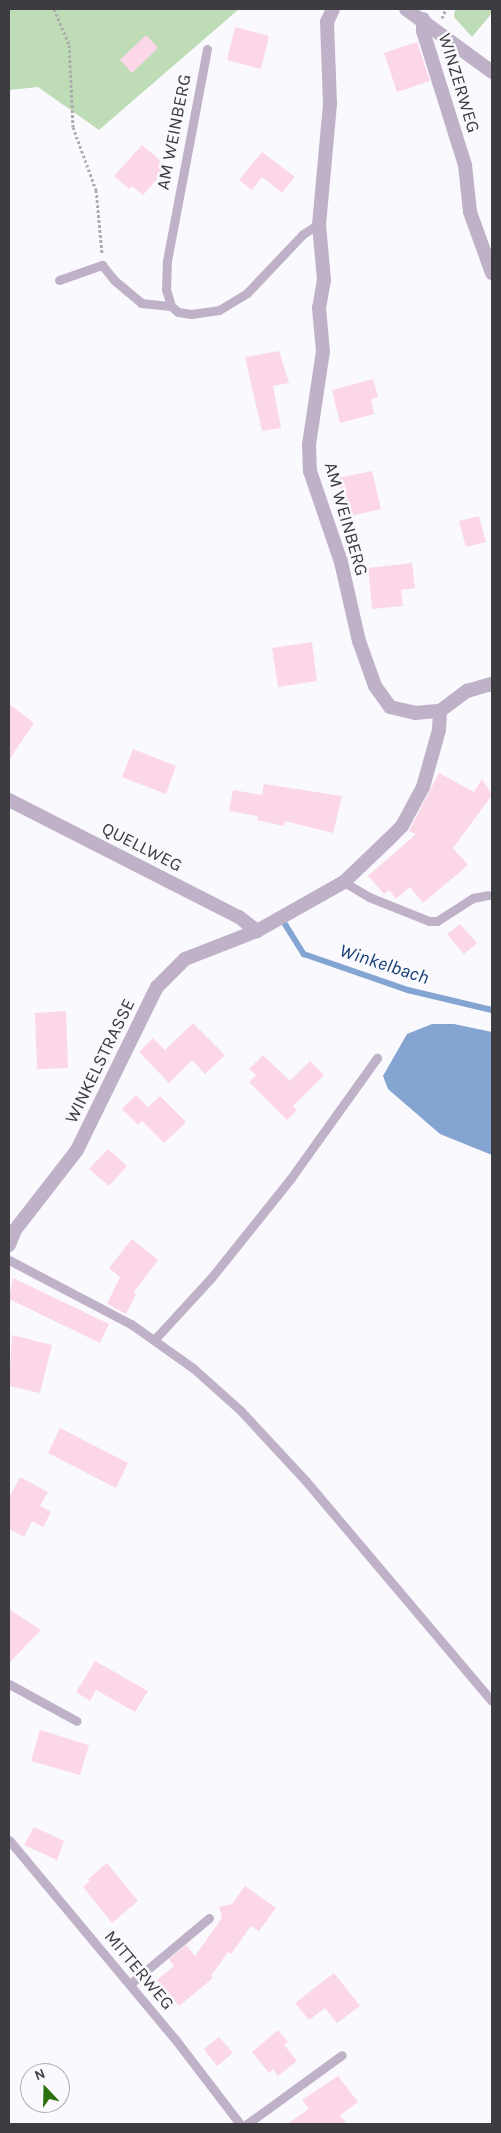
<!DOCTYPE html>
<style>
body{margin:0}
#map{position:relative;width:501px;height:2133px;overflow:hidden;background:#faf9fe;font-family:Karla,sans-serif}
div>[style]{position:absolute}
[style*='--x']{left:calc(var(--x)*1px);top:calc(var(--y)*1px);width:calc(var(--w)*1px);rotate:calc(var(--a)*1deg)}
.green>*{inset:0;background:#bedcb6}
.water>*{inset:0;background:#84a4d2}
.stream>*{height:5.5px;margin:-2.75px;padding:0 2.75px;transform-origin:2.75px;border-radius:2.75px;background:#84a4d2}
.building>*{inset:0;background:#fcd7e7}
.path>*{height:3px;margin-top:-1.5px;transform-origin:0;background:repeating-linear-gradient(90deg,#acabaf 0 2.5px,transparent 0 5px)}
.service>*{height:9px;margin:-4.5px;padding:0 4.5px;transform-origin:4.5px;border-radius:4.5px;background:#bfb2c8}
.minor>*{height:14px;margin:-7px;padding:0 7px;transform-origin:7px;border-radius:7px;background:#bfb2c8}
span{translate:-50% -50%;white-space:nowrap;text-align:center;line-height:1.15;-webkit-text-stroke:5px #faf9fe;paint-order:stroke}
.street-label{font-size:18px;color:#3d3c40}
.water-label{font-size:19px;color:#143d74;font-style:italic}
.frame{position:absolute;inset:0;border:10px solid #3d3c40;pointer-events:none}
.north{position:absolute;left:20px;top:2063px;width:50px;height:50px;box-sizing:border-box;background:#faf9fe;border:1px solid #aeadb2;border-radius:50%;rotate:339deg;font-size:14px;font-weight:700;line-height:20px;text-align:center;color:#3d3c40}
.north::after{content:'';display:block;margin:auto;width:18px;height:22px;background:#2d710e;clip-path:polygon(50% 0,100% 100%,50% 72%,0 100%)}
</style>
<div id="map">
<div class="green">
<i style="clip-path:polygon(9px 9px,239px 9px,99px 130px,38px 87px,9px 90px)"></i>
<i style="clip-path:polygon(455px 9px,492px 9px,492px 13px,472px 37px,454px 17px)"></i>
</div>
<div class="water">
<i style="clip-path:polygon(432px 1024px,454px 1024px,492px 1032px,492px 1155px,440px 1134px,388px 1089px,383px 1076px,407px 1034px)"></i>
</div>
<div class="stream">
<i style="--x:284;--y:922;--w:38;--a:58"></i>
<i style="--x:304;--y:954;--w:110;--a:19.1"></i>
<i style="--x:408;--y:990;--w:86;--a:13.4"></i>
</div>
<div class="building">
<i style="clip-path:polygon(235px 27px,269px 36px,261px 69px,227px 60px)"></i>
<i style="clip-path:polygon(146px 35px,158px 48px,132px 73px,120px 60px)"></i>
<i style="clip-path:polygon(417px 42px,430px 81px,397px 92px,384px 53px)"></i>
<i style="clip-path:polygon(142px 145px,168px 167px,143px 195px,132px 186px,129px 189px,114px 176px)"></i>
<i style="clip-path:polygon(262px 152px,295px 177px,282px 193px,262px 177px,252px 190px,239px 180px)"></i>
<i style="clip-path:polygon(279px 351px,289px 383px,273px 386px,281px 428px,262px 431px,245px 357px)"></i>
<i style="clip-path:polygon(373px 379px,378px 397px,371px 399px,374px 414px,340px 423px,332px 390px)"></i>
<i style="clip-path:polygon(372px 471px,381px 509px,346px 517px,338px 478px)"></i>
<i style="clip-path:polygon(479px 516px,486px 542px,466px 547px,459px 521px)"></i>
<i style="clip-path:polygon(412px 563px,415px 588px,401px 590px,403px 606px,372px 609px,368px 568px)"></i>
<i style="clip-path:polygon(312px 642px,317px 681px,278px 687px,272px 648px)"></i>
<i style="clip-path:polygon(9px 704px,34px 723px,9px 760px)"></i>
<i style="clip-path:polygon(133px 749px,176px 766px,166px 794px,122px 777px)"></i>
<i style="clip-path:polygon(439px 773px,474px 792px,482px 779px,492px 795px,453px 848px,468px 865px,423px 903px,410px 887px,396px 899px,389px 890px,384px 894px,368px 876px,416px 834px,409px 831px)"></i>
<i style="clip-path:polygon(264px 784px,342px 796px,333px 833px,285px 821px,284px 826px,257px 820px,258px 816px,229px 811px,233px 790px,262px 795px)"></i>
<i style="clip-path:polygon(460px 924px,477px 943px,464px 954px,447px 934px)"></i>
<i style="clip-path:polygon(66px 1011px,68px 1068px,37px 1069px,35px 1013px)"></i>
<i style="clip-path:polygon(193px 1023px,225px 1055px,205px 1074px,192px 1060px,169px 1083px,139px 1052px,153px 1038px,165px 1050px)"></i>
<i style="clip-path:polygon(263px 1055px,290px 1081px,310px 1061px,324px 1075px,293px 1106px,297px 1110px,287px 1120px,249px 1082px,256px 1075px,249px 1069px)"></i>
<i style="clip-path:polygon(136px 1095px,148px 1107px,160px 1096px,186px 1122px,164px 1143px,142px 1121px,138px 1125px,122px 1109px)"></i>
<i style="clip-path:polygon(108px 1149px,127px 1166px,109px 1186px,89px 1169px)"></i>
<i style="clip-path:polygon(132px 1239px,158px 1260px,133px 1293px,136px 1294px,126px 1314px,107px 1304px,120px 1277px,109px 1268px)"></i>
<i style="clip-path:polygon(13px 1278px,109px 1324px,100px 1343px,9px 1299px)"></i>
<i style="clip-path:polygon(12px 1335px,52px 1345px,40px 1393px,9px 1386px)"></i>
<i style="clip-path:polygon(60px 1428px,128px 1463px,116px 1488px,48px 1453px)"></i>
<i style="clip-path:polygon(20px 1477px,48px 1492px,40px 1506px,51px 1512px,43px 1527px,32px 1521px,24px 1537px,9px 1529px,9px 1498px)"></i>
<i style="clip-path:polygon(9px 1609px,41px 1630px,9px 1663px)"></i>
<i style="clip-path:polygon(95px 1661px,148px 1691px,135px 1712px,96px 1690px,90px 1701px,76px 1692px)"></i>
<i style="clip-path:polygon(40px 1730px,89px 1745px,80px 1775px,31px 1761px)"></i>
<i style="clip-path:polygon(34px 1827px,64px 1841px,57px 1860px,24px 1845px)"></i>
<i style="clip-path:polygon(107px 1863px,138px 1901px,112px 1923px,83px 1887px,90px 1881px,88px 1879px)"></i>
<i style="clip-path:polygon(245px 1886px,276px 1908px,259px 1931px,251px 1926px,231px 1954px,228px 1952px,211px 1976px,213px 1978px,179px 2006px,157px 1980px,174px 1966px,169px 1959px,186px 1945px,195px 1956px,222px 1918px,219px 1907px,232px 1904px)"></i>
<i style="clip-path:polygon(334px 1973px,360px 2006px,337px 2023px,325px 2008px,309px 2020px,295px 2003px)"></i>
<i style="clip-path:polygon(278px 2030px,288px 2042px,284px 2045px,297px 2061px,278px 2076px,273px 2069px,269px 2073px,252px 2052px)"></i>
<i style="clip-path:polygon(219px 2037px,233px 2053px,217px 2066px,204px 2049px)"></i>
<i style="clip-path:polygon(338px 2076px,358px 2102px,340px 2115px,347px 2124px,287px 2124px,309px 2109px,302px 2100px)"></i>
</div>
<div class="path">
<i style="--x:54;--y:9;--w:39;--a:67"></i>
<i style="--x:69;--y:45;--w:82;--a:87.2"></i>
<i style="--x:73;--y:127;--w:67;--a:69.9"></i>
<i style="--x:96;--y:190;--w:63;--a:84.6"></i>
<i style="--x:442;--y:18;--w:10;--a:-66"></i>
</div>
<div class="service">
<i style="--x:207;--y:49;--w:216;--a:100.7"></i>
<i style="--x:167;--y:261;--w:28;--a:92"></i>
<i style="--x:166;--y:289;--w:18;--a:74"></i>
<i style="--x:171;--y:306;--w:9;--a:41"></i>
<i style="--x:178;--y:312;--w:13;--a:9"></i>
<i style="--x:191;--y:314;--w:28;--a:-8"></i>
<i style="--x:219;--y:310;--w:33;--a:-31"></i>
<i style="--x:247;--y:293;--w:81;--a:-46.5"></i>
<i style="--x:303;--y:234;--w:19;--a:-32"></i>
<i style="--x:59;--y:280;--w:46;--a:-19.2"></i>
<i style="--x:102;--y:265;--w:19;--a:51"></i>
<i style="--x:114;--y:280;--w:35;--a:40"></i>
<i style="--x:141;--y:303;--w:30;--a:6"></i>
<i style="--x:344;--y:882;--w:29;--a:31"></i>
<i style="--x:369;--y:897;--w:65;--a:21.8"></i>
<i style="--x:429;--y:921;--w:8;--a:0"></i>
<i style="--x:437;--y:921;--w:43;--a:-32.6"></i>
<i style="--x:473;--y:898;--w:15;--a:-11"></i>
<i style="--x:9;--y:1260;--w:138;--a:27.7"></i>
<i style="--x:131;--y:1324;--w:76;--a:35.4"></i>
<i style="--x:193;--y:1368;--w:63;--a:41.8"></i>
<i style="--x:240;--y:1410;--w:96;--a:47.1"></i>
<i style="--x:305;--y:1480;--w:289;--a:49.8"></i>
<i style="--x:154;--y:1340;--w:84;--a:-47.4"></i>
<i style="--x:211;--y:1278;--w:128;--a:-51.3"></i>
<i style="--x:291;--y:1178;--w:148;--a:-54.4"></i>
<i style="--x:9;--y:1684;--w:77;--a:28.6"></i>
<i style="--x:9;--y:1840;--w:259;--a:50.2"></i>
<i style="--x:175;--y:2039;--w:107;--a:52.6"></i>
<i style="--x:130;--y:1984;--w:103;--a:-39.9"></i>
<i style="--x:247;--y:2124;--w:117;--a:-36"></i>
</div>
<div class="minor">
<i style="--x:333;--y:9;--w:14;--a:115"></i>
<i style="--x:327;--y:22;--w:82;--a:87.9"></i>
<i style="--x:330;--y:104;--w:121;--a:95.2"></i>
<i style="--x:319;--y:224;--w:56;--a:84.9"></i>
<i style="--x:324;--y:280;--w:28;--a:100"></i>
<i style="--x:319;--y:308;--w:43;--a:84.7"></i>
<i style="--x:323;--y:351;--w:95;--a:98.5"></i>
<i style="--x:309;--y:445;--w:26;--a:88"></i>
<i style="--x:310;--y:471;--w:96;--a:71.2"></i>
<i style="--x:341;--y:562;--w:81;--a:77.2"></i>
<i style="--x:359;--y:641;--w:48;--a:70.4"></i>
<i style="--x:375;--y:686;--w:26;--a:54"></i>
<i style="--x:390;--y:707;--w:26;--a:13"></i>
<i style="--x:415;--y:713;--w:25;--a:-5"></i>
<i style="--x:406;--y:9;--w:107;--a:36.2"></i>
<i style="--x:423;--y:19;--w:12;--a:90"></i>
<i style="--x:423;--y:31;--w:140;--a:72.6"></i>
<i style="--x:465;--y:165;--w:47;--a:83.9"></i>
<i style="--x:470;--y:212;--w:65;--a:70.2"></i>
<i style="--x:440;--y:711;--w:34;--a:-37"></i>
<i style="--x:467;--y:691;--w:26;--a:-16"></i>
<i style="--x:9;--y:800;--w:258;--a:27"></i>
<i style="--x:239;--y:917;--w:23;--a:38"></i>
<i style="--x:9;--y:1245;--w:16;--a:-68"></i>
<i style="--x:15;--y:1230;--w:101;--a:-52.2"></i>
<i style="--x:77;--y:1150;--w:182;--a:-63.9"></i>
<i style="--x:157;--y:987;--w:40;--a:-45"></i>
<i style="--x:185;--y:959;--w:77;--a:-21.3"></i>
<i style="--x:257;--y:931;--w:100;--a:-29.4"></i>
<i style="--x:344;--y:882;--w:61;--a:-43.7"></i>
<i style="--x:388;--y:840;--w:20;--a:-45"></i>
<i style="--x:402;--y:826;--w:44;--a:-61.7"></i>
<i style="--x:423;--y:787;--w:59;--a:-74.3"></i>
<i style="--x:439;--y:730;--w:19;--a:-87"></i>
</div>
<div class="street-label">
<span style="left:459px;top:83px;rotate:73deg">WINZERWEG</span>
<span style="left:174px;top:132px;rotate:-79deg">AM WEINBERG</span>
<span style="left:346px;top:519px;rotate:74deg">AM WEINBERG</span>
<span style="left:142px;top:847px;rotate:27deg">QUELLWEG</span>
<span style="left:100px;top:1061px;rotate:-64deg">WINKELSTRASSE</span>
<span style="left:139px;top:1970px;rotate:50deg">MITTERWEG</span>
</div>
<div class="water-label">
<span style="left:384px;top:965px;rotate:18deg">Winkelbach</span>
</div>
<div class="frame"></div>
<div class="north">N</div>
</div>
